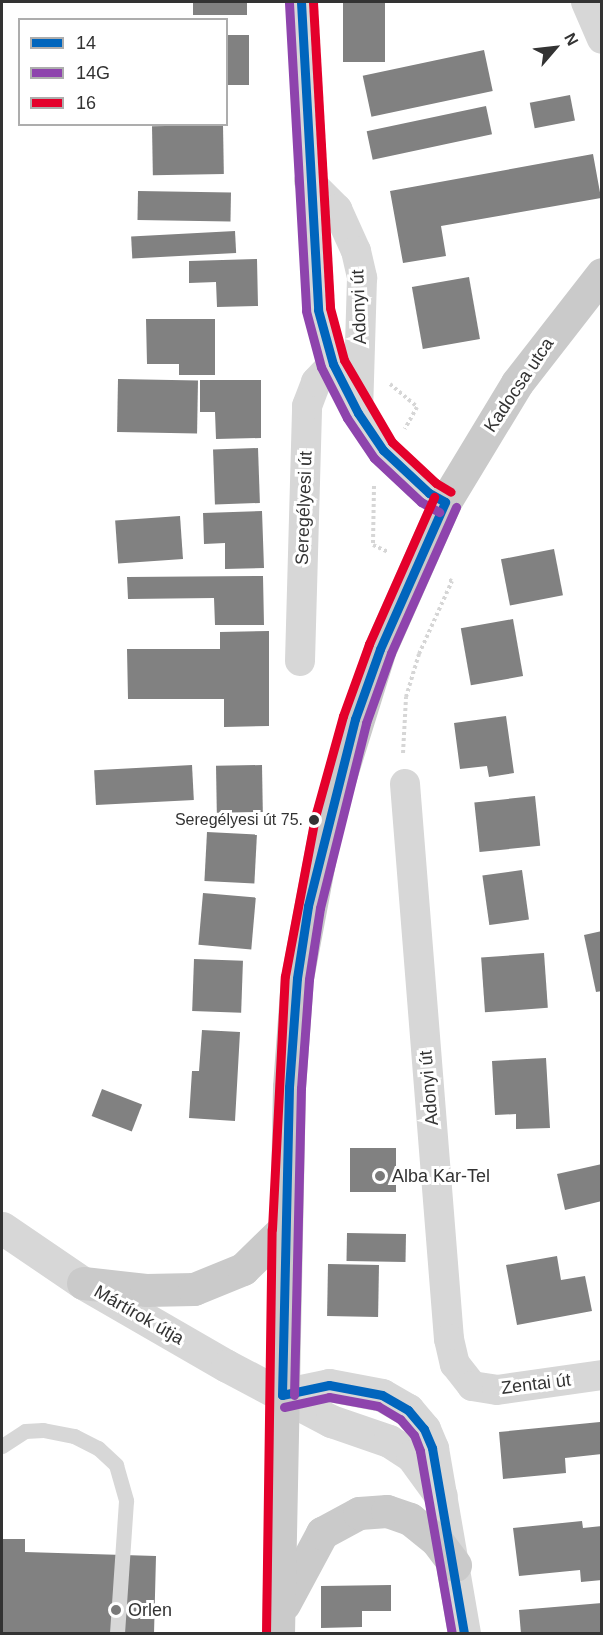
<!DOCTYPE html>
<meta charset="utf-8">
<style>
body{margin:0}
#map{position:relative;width:603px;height:1635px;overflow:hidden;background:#fff;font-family:Arial,sans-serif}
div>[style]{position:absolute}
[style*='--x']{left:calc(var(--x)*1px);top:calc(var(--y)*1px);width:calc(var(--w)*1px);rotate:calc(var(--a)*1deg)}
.building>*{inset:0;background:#818181;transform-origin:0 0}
.path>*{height:4px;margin-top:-2px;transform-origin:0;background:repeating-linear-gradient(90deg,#d6d6d6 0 3px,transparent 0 6px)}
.service>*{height:15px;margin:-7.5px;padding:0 7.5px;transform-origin:7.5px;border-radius:7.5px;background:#d7d7d7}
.minor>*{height:30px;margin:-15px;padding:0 15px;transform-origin:15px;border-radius:15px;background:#d7d7d7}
.tertiary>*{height:33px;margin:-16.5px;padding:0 16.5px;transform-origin:16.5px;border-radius:16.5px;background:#d7d7d7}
.primary>*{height:33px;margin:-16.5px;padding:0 16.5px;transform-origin:16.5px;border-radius:16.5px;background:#cacaca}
.bus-1>*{height:9px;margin:-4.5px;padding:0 4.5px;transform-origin:4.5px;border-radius:4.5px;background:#0065bd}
.bus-2>*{height:9px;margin:-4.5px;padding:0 4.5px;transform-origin:4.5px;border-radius:4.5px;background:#8e44ad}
.bus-3>*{height:9px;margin:-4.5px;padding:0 4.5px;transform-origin:4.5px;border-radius:4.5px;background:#e4002b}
.dots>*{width:16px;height:16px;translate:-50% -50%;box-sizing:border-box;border:3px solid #fff;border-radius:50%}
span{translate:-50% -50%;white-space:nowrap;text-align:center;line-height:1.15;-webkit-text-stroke:6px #fff;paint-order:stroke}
.bus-label{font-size:16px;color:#333}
.right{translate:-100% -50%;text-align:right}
.street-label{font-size:18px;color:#333}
.poi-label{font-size:18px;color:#333}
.left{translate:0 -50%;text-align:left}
.frame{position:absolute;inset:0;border:3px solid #333;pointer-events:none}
.legend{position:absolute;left:18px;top:18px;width:210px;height:108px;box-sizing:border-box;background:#fff;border:2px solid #adadad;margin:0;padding:8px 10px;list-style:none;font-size:18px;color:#333}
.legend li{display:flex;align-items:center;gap:12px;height:30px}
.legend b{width:30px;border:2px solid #adadad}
.north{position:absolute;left:525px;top:18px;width:60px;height:60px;-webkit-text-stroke:4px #fff;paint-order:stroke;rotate:62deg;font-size:16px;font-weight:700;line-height:24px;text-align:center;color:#333}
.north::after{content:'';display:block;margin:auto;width:21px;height:27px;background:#333;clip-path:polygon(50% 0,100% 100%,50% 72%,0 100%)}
</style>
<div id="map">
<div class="building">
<i style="left:193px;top:2px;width:54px;height:13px"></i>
<i style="left:343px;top:2px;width:42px;height:60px"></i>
<i style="left:226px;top:35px;width:23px;height:50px"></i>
<i style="left:484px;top:50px;width:42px;height:124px;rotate:78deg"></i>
<i style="left:570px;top:95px;width:26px;height:41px;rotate:79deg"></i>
<i style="left:486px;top:106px;width:29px;height:122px;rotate:78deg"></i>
<i style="left:223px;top:125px;width:49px;height:71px;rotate:89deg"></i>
<i style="clip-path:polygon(593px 154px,601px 198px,441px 226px,446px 256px,403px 263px,390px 191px)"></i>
<i style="left:138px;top:191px;width:93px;height:29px;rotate:1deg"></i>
<i style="left:235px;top:231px;width:22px;height:104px;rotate:87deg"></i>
<i style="clip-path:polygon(257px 259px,258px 306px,217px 307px,216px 282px,189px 283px,189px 261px)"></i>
<i style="left:469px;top:277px;width:63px;height:58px;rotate:80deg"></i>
<i style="clip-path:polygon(146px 319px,215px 319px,215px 375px,179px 375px,179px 364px,147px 364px)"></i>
<i style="left:118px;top:379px;width:80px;height:53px;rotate:1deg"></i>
<i style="clip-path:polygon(200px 380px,261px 380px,261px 438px,216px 439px,215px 412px,200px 412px)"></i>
<i style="left:258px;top:448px;width:55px;height:45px;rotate:88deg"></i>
<i style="clip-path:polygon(262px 511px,264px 568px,225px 569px,225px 543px,204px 544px,203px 513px)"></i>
<i style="left:180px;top:516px;width:43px;height:65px;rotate:86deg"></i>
<i style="left:554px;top:549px;width:47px;height:54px;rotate:79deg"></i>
<i style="clip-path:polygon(263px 576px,264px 625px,215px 625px,214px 598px,128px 599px,127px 577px)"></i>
<i style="left:513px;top:619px;width:58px;height:53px;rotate:80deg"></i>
<i style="clip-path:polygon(269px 631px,269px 726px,224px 727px,224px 699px,128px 699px,127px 649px,220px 649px,220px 632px)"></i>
<i style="clip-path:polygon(506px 716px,514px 773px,489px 777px,487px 766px,460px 769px,454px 723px)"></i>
<i style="left:192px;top:765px;width:35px;height:98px;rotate:87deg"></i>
<i style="left:262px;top:765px;width:47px;height:46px;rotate:89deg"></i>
<i style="left:535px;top:796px;width:50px;height:61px;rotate:84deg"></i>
<i style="left:207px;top:832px;width:50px;height:49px;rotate:3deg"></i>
<i style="left:522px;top:870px;width:50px;height:40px;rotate:82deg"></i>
<i style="left:203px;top:893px;width:53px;height:52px;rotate:5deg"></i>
<i style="clip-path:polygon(602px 931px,602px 991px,596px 992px,584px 935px)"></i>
<i style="left:544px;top:953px;width:55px;height:63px;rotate:86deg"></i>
<i style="left:194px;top:959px;width:49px;height:52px;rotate:2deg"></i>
<i style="clip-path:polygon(202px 1030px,240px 1032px,235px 1121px,189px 1118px,192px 1071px,199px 1071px)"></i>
<i style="clip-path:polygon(546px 1058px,550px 1128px,516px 1129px,516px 1114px,495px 1115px,492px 1061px)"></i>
<i style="left:102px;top:1089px;width:43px;height:29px;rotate:21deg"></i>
<i style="left:350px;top:1148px;width:46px;height:44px"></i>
<i style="clip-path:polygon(602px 1164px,602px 1201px,565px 1210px,557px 1174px)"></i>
<i style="left:347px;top:1233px;width:59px;height:28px;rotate:1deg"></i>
<i style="clip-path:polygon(557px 1256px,561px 1280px,585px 1276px,592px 1311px,517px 1325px,506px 1265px)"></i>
<i style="left:328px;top:1264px;width:51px;height:52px;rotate:1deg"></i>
<i style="clip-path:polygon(600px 1422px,602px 1454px,565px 1458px,566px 1473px,503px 1479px,499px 1432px)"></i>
<i style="clip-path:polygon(582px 1521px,583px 1528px,602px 1526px,602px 1580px,581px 1582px,580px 1570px,519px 1576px,513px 1528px)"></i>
<i style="clip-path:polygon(2px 1539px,25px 1539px,25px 1552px,156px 1556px,154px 1634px,2px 1632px)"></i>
<i style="clip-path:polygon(391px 1585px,391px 1611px,362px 1611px,362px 1627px,321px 1628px,321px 1586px)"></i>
<i style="clip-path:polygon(602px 1603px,602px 1634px,521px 1634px,519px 1610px)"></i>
</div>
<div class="path">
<i style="--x:390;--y:384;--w:35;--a:40"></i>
<i style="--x:417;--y:407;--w:25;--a:119"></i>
<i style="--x:374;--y:486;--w:59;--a:91"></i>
<i style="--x:373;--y:545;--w:17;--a:25"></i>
<i style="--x:403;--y:753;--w:56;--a:-86.9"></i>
<i style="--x:406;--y:697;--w:45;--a:-73.2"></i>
<i style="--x:419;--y:654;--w:80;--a:-65.7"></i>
<i style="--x:452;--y:581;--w:5;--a:-158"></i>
</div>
<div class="service">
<i style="--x:2;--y:1446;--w:27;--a:-33"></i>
<i style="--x:25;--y:1431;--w:18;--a:-3"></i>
<i style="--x:43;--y:1430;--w:32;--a:11"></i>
<i style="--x:74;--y:1436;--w:27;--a:27"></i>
<i style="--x:98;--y:1448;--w:25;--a:43"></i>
<i style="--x:116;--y:1465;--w:37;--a:74"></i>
<i style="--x:126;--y:1501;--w:133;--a:93.9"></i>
</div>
<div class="minor">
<i style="--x:301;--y:2;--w:308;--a:86.8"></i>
<i style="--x:318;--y:310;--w:56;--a:74.5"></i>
<i style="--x:333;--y:364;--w:55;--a:63"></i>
<i style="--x:358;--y:413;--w:45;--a:56"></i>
<i style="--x:383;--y:450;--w:63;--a:43.1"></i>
<i style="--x:429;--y:493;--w:18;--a:29"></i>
<i style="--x:586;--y:2;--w:40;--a:66.6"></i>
<i style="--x:309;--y:181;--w:40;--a:45"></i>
<i style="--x:337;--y:209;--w:46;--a:65.7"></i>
<i style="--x:356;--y:251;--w:28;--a:77"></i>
<i style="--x:362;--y:278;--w:132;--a:91.7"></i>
<i style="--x:300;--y:661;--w:255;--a:-88.4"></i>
<i style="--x:307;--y:406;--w:26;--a:-69"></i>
<i style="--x:316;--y:382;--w:25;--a:-47"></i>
<i style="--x:405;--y:784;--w:557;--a:85.47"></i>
<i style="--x:449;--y:1339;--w:26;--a:77"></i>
<i style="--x:455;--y:1364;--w:28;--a:52"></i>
<i style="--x:472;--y:1386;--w:25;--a:9"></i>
<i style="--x:497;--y:1390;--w:106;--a:-8.1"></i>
</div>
<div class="tertiary">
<i style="--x:2;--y:1228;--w:98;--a:34.2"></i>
<i style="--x:83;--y:1283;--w:166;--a:30"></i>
<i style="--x:227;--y:1366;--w:118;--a:27.9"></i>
<i style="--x:331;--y:1421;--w:61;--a:19"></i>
<i style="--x:389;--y:1441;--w:27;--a:33"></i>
<i style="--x:412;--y:1456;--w:49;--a:54.1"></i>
<i style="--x:282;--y:1395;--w:48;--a:-12"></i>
<i style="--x:329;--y:1385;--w:54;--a:10.7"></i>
<i style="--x:382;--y:1395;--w:30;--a:30"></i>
<i style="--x:408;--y:1410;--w:25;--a:50"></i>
<i style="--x:424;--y:1429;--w:21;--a:67"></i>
<i style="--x:432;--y:1448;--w:189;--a:80.2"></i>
</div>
<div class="primary">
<i style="--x:83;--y:1283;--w:63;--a:6.3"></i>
<i style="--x:146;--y:1290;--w:48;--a:-1.2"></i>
<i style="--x:194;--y:1289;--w:53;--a:-22.2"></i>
<i style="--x:243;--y:1269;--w:57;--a:-44.3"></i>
<i style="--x:284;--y:1604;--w:81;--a:-61.8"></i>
<i style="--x:322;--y:1533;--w:42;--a:-28.4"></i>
<i style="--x:359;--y:1513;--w:28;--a:-4"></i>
<i style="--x:387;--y:1511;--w:24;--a:19"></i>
<i style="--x:410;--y:1519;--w:35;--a:39"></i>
<i style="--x:437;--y:1541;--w:30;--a:53"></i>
<i style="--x:278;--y:1634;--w:547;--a:-88.85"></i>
<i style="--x:289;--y:1087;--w:109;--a:-85.8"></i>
<i style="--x:297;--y:978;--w:162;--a:-79.3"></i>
<i style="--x:327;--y:819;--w:178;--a:-72.7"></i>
<i style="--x:380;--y:649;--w:161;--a:-66.1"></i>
<i style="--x:445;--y:502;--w:139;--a:-58.8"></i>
<i style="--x:517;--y:383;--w:138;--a:-52.1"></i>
</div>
<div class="bus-1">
<i style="--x:301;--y:2;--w:308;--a:86.8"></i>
<i style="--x:318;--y:310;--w:56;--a:74.5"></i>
<i style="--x:333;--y:364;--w:55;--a:63"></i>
<i style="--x:358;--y:413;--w:45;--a:56"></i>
<i style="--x:383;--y:450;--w:63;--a:43.1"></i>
<i style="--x:429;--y:493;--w:18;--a:29"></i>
<i style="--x:282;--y:1395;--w:308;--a:-88.7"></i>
<i style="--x:289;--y:1087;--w:109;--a:-85.8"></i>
<i style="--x:297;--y:978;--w:73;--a:-81.3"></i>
<i style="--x:308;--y:906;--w:193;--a:-75.9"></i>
<i style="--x:355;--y:719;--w:74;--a:-70.3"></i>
<i style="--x:380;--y:649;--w:161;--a:-66.1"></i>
<i style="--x:282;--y:1395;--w:48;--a:-12"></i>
<i style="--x:329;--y:1385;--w:54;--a:10.7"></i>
<i style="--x:382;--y:1395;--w:30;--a:30"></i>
<i style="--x:408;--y:1410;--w:25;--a:50"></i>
<i style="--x:424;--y:1429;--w:21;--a:67"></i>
<i style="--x:432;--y:1448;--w:189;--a:80.2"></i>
</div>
<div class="bus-2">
<i style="--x:289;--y:3;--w:308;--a:86.8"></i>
<i style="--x:306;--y:311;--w:58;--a:75"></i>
<i style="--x:321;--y:367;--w:57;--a:63"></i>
<i style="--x:347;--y:418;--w:48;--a:56"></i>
<i style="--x:374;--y:458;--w:64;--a:43.1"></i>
<i style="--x:421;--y:502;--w:21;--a:29"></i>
<i style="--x:294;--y:1395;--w:307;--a:-88.7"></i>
<i style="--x:301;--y:1088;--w:109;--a:-85.8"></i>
<i style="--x:309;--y:979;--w:72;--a:-81.2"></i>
<i style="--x:320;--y:908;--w:191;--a:-76"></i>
<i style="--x:366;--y:723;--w:74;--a:-70.3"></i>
<i style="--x:391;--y:653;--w:160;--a:-66"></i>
<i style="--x:284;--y:1407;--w:46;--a:-12.5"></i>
<i style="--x:329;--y:1397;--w:50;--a:10.4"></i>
<i style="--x:378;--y:1406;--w:26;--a:31"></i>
<i style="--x:400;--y:1419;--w:21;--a:49"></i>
<i style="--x:414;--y:1435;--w:17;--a:69"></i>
<i style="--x:420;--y:1451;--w:186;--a:80.1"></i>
</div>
<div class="bus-3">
<i style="--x:313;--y:2;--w:306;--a:86.8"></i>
<i style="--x:330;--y:308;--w:54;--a:74.9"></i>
<i style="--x:344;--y:360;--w:95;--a:59.7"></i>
<i style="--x:392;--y:442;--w:60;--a:43"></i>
<i style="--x:436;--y:483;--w:17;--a:31"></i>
<i style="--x:266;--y:1634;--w:405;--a:-89.2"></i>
<i style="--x:272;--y:1229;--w:253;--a:-87.1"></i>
<i style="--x:285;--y:976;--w:162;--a:-79.3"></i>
<i style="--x:315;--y:817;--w:105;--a:-74.5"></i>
<i style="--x:343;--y:716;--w:77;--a:-70.1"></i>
<i style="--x:369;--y:644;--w:161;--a:-66.1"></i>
</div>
<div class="dots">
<i style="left:314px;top:820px;background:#333"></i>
<i style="left:380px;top:1176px;background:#7a7a7a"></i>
<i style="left:116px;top:1610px;background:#7a7a7a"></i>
</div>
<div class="bus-label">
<span class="right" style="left:303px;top:820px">Seregélyesi út 75.</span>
</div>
<div class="street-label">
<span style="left:359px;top:307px;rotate:-92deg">Adonyi út</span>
<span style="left:519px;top:385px;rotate:-56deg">Kadocsa utca</span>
<span style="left:304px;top:508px;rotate:-88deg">Seregélyesi út</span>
<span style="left:429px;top:1088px;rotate:-95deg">Adonyi út</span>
<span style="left:139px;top:1315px;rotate:30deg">Mártírok útja</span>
<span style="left:536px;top:1384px;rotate:-7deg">Zentai út</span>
</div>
<div class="poi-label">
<span class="left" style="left:392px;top:1176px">Alba Kar-Tel</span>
<span class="left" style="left:128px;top:1610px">Orlen</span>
</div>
<div class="frame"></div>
<ul class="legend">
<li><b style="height:8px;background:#0065bd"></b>14</li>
<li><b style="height:8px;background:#8e44ad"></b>14G</li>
<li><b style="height:8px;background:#e4002b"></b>16</li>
</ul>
<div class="north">N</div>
</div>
